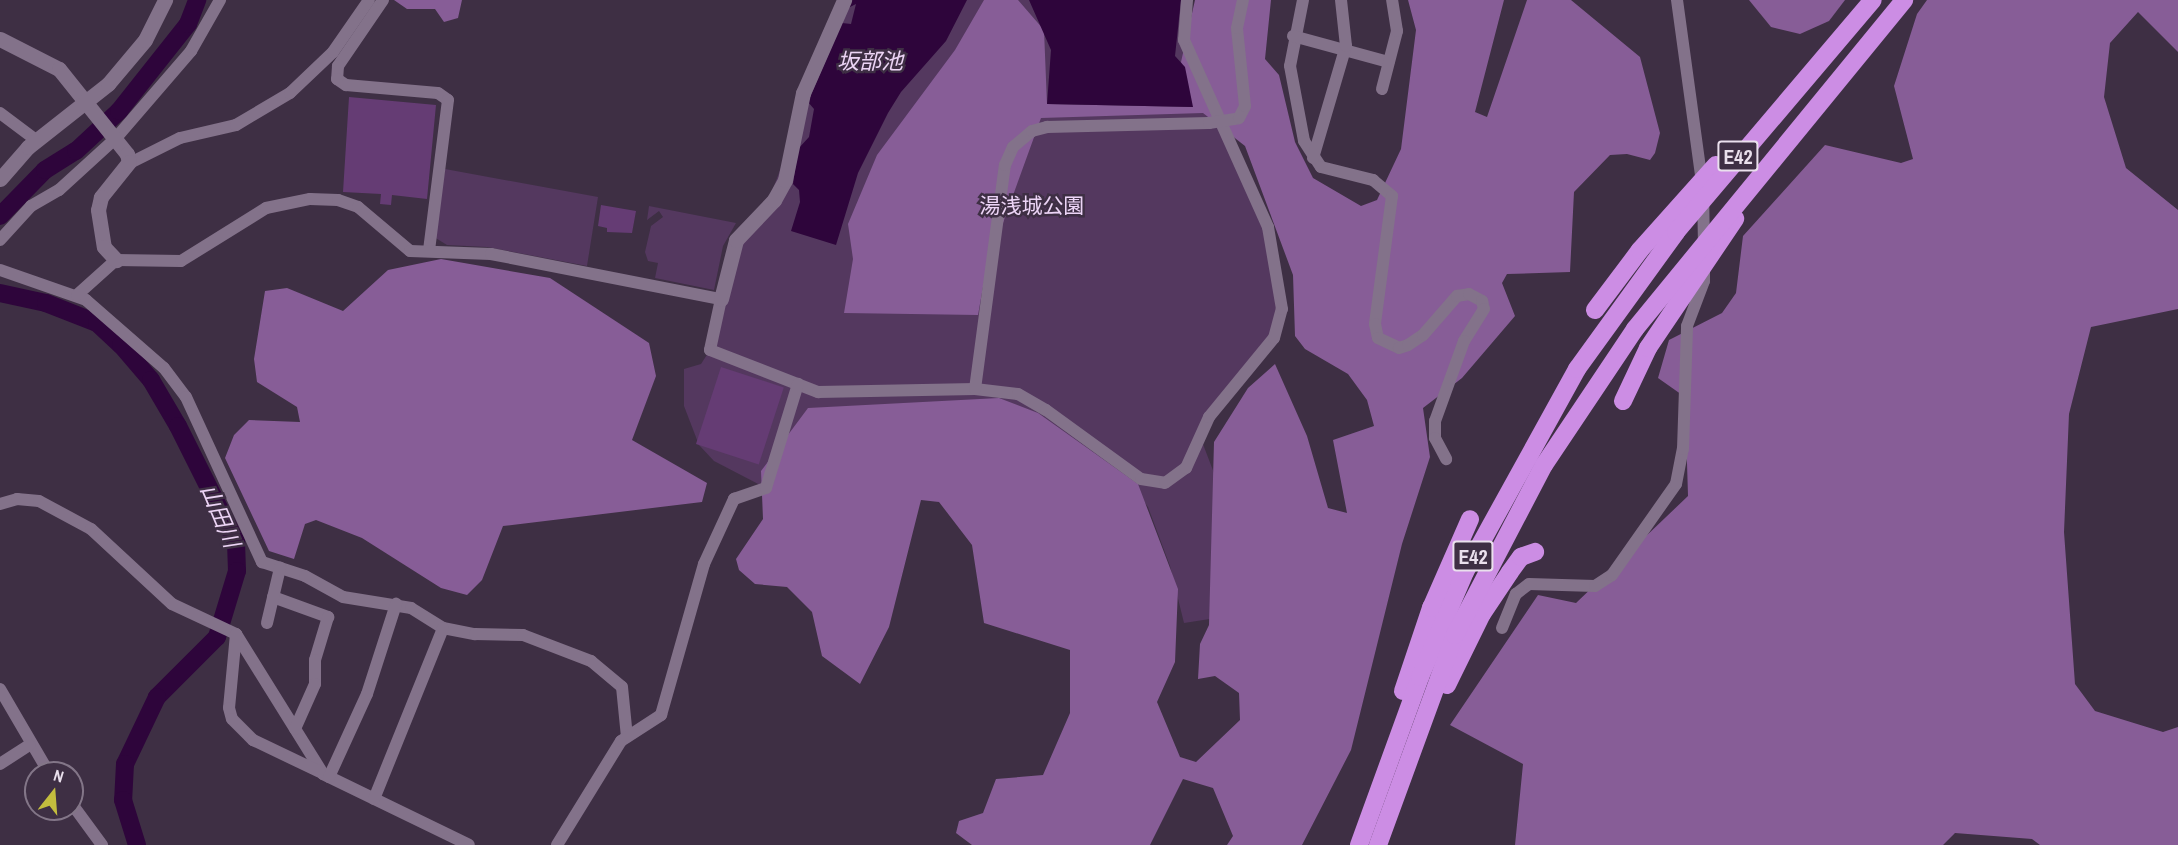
<!DOCTYPE html>
<meta charset="utf-8">
<style>
body{margin:0}
#map{position:relative;width:2178px;height:845px;overflow:hidden;background:#3e2f44;font-family:"Archivo Narrow","Noto Sans JP",sans-serif}
div>[style]{position:absolute}
[style*='--x']{left:calc(var(--x)*1px);top:calc(var(--y)*1px);width:calc(var(--w)*1px);rotate:calc(var(--a)*1deg)}
.green>*{inset:0;background:#54385f}
.forest>*{inset:0;background:#875d97}
.water>*{inset:0;background:#2e053b}
.river>*{height:18px;margin:-9px;padding:0 9px;transform-origin:9px;border-radius:9px;background:#2e053b}
.building>*{inset:0;background:#653c74;transform-origin:0 0}
.street>*{height:12px;margin:-6px;padding:0 6px;transform-origin:6px;border-radius:6px;background:#83728a}
.secondary>*{height:15px;margin:-7.5px;padding:0 7.5px;transform-origin:7.5px;border-radius:7.5px;background:#83728a}
.highway>*{height:18px;margin:-9px;padding:0 9px;transform-origin:9px;border-radius:9px;background:#cc8de4}
span{translate:-50% -50%;white-space:nowrap;text-align:center;line-height:1.15;-webkit-text-stroke:5px #3e2f44;paint-order:stroke}
.shield-label span{padding:2px 4px;background:#3e2f44;border:2px solid;border-radius:4px;-webkit-text-stroke-width:0}
.shield-label{font-size:20px;color:#eae0ed;font-weight:700}
.park-label{font-size:21px;color:#ecd4f6}
.water-label{font-size:22px;color:#ecd4f5;font-style:italic}
.north{position:absolute;left:24px;top:761px;width:60px;height:60px;box-sizing:border-box;background:#3e2f44;border:2px solid #837688;border-radius:50%;rotate:17deg;font-size:16px;font-weight:700;line-height:24px;text-align:center;color:#eae0ed}
.north::after{content:'';display:block;margin:auto;width:21px;height:27px;background:#c3bd3e;clip-path:polygon(50% 0,100% 100%,50% 72%,0 100%)}
</style>
<div id="map">
<div class="green">
<i style="clip-path:polygon(844px 0,1187px 0,1183px 33px,1268px 227px,1280px 325px,1209px 417px,1201px 439px,1214px 473px,1229px 616px,1184px 623px,1170px 566px,1148px 507px,1139px 495px,766px 488px,714px 461px,699px 445px,684px 406px,684px 369px,701px 364px,710px 350px,732px 248px,765px 210px)"></i>
<i style="clip-path:polygon(445px 169px,598px 197px,587px 266px,487px 247px,447px 245px,434px 237px)"></i>
<i style="clip-path:polygon(649px 206px,736px 223px,723px 246px,714px 290px,655px 278px,658px 263px,648px 261px,645px 252px,651px 226px,663px 217px,659px 211px,647px 220px)"></i>
</div>
<div class="forest">
<i style="clip-path:polygon(394px 0,462px 0,458px 18px,444px 22px,435px 9px,407px 9px)"></i>
<i style="clip-path:polygon(984px 0,1018px 0,1044px 30px,1047px 104px,1192px 107px,1181px 62px,1195px 0,1271px 0,1265px 59px,1279px 75px,1295px 142px,1313px 178px,1361px 206px,1377px 200px,1401px 149px,1416px 30px,1408px 0,1504px 0,1475px 112px,1487px 117px,1527px 0,1571px 0,1640px 57px,1660px 133px,1655px 153px,1650px 160px,1627px 154px,1610px 155px,1574px 192px,1570px 272px,1507px 274px,1502px 283px,1515px 316px,1462px 378px,1423px 408px,1430px 457px,1402px 544px,1351px 750px,1302px 845px,1227px 845px,1233px 836px,1213px 788px,1183px 779px,1150px 845px,972px 845px,956px 833px,959px 821px,983px 813px,996px 779px,1043px 775px,1070px 713px,1070px 650px,984px 623px,972px 545px,939px 502px,921px 500px,889px 627px,860px 684px,822px 656px,812px 612px,787px 587px,755px 584px,739px 570px,736px 559px,763px 519px,761px 471px,808px 408px,999px 398px,1038px 413px,1138px 484px,1178px 589px,1175px 662px,1157px 702px,1180px 757px,1196px 762px,1240px 720px,1239px 693px,1215px 676px,1198px 679px,1200px 644px,1209px 625px,1214px 442px,1248px 388px,1275px 364px,1307px 436px,1328px 508px,1347px 513px,1333px 440px,1374px 426px,1367px 400px,1348px 374px,1305px 349px,1295px 336px,1293px 275px,1245px 146px,1203px 113px,1041px 118px,986px 270px,978px 315px,844px 313px,853px 259px,848px 224px,877px 155px,955px 50px)"></i>
<i style="clip-path:polygon(1749px 0,1845px 0,1829px 21px,1800px 34px,1771px 27px)"></i>
<i style="clip-path:polygon(1927px 0,2178px 0,2178px 52px,2138px 12px,2110px 43px,2104px 97px,2126px 168px,2178px 210px,2178px 309px,2091px 327px,2069px 414px,2064px 532px,2075px 684px,2095px 711px,2163px 732px,2178px 727px,2178px 845px,2040px 845px,2032px 839px,1955px 833px,1943px 845px,1515px 845px,1523px 764px,1450px 725px,1538px 595px,1576px 603px,1688px 496px,1685px 397px,1658px 378px,1669px 340px,1722px 313px,1736px 293px,1743px 236px,1825px 145px,1901px 163px,1913px 159px,1894px 86px,1917px 14px)"></i>
<i style="clip-path:polygon(441px 259px,550px 278px,649px 343px,656px 376px,632px 440px,707px 483px,702px 502px,503px 526px,482px 580px,467px 595px,441px 588px,362px 538px,316px 520px,305px 524px,294px 559px,269px 551px,225px 458px,234px 435px,249px 420px,300px 422px,297px 407px,257px 382px,254px 359px,265px 291px,287px 288px,343px 311px,388px 270px)"></i>
</div>
<div class="water">
<i style="clip-path:polygon(852px 0,967px 0,946px 41px,901px 92px,888px 113px,858px 173px,836px 245px,791px 231px,800px 202px,799px 190px,793px 184px,798px 149px,809px 137px,814px 109px,808px 102px,842px 23px,851px 24px,856px 4px,848px 8px)"></i>
<i style="clip-path:polygon(1029px 0,1181px 0,1175px 56px,1185px 67px,1193px 107px,1047px 104px,1051px 50px)"></i>
</div>
<div class="river">
<i style="--x:0;--y:216;--w:64;--a:-45.6"></i>
<i style="--x:45;--y:170;--w:36;--a:-32"></i>
<i style="--x:76;--y:151;--w:59;--a:-42.9"></i>
<i style="--x:119;--y:111;--w:111;--a:-51.6"></i>
<i style="--x:188;--y:24;--w:26;--a:-69"></i>
<i style="--x:0;--y:293;--w:47;--a:12.3"></i>
<i style="--x:46;--y:303;--w:55;--a:21.4"></i>
<i style="--x:97;--y:323;--w:33;--a:43"></i>
<i style="--x:121;--y:345;--w:46;--a:49.4"></i>
<i style="--x:151;--y:380;--w:53;--a:59.6"></i>
<i style="--x:178;--y:426;--w:130;--a:63.4"></i>
<i style="--x:236;--y:542;--w:29;--a:88"></i>
<i style="--x:237;--y:571;--w:69;--a:106.9"></i>
<i style="--x:217;--y:637;--w:85;--a:135"></i>
<i style="--x:157;--y:697;--w:74;--a:115.5"></i>
<i style="--x:125;--y:764;--w:36;--a:93"></i>
<i style="--x:123;--y:800;--w:47;--a:72.7"></i>
</div>
<div class="building">
<i style="clip-path:polygon(349px 97px,436px 105px,427px 199px,392px 195px,391px 205px,380px 204px,381px 194px,343px 192px)"></i>
<i style="clip-path:polygon(601px 205px,636px 211px,632px 233px,607px 232px,607px 228px,598px 226px)"></i>
<i style="left:721px;top:367px;width:66px;height:81px;rotate:18deg"></i>
</div>
<div class="street">
<i style="--x:383;--y:0;--w:80;--a:124.3"></i>
<i style="--x:338;--y:66;--w:13;--a:94"></i>
<i style="--x:337;--y:79;--w:11;--a:34"></i>
<i style="--x:346;--y:85;--w:92;--a:5"></i>
<i style="--x:438;--y:93;--w:12;--a:35"></i>
<i style="--x:448;--y:100;--w:151;--a:97.2"></i>
<i style="--x:1303;--y:0;--w:67;--a:101.1"></i>
<i style="--x:1290;--y:66;--w:76;--a:79.4"></i>
<i style="--x:1304;--y:141;--w:31;--a:57"></i>
<i style="--x:1321;--y:167;--w:54;--a:14"></i>
<i style="--x:1373;--y:180;--w:25;--a:40"></i>
<i style="--x:1392;--y:196;--w:129;--a:97.6"></i>
<i style="--x:1375;--y:324;--w:14;--a:78"></i>
<i style="--x:1378;--y:338;--w:23;--a:25"></i>
<i style="--x:1399;--y:348;--w:9;--a:-18"></i>
<i style="--x:1408;--y:345;--w:18;--a:-34"></i>
<i style="--x:1423;--y:335;--w:52;--a:-48.9"></i>
<i style="--x:1457;--y:296;--w:12;--a:-9"></i>
<i style="--x:1469;--y:294;--w:15;--a:28"></i>
<i style="--x:1482;--y:301;--w:8;--a:76"></i>
<i style="--x:1484;--y:309;--w:38;--a:122"></i>
<i style="--x:1464;--y:341;--w:85;--a:109.9"></i>
<i style="--x:1435;--y:421;--w:17;--a:90"></i>
<i style="--x:1435;--y:438;--w:24;--a:62"></i>
<i style="--x:1677;--y:0;--w:191;--a:82.2"></i>
<i style="--x:1703;--y:189;--w:57;--a:89"></i>
<i style="--x:1293;--y:36;--w:99;--a:15.2"></i>
<i style="--x:1382;--y:89;--w:60;--a:-75.5"></i>
<i style="--x:1397;--y:31;--w:31;--a:-99"></i>
<i style="--x:0;--y:113;--w:45;--a:36.9"></i>
<i style="--x:1313;--y:158;--w:117;--a:-73.6"></i>
<i style="--x:1346;--y:46;--w:46;--a:-96.2"></i>
<i style="--x:126;--y:165;--w:60;--a:-26.6"></i>
<i style="--x:180;--y:138;--w:57;--a:-13.1"></i>
<i style="--x:236;--y:125;--w:63;--a:-30.7"></i>
<i style="--x:290;--y:93;--w:59;--a:-43.6"></i>
<i style="--x:333;--y:52;--w:63;--a:-55.3"></i>
<i style="--x:0;--y:240;--w:46;--a:-47.6"></i>
<i style="--x:31;--y:206;--w:32;--a:-30"></i>
<i style="--x:59;--y:190;--w:77;--a:-42.4"></i>
<i style="--x:116;--y:138;--w:115;--a:-49.2"></i>
<i style="--x:191;--y:51;--w:59;--a:-60.4"></i>
<i style="--x:0;--y:270;--w:91;--a:19.2"></i>
<i style="--x:86;--y:300;--w:103;--a:41.1"></i>
<i style="--x:164;--y:368;--w:36;--a:53"></i>
<i style="--x:186;--y:397;--w:182;--a:65.3"></i>
<i style="--x:262;--y:562;--w:45;--a:18"></i>
<i style="--x:305;--y:576;--w:43;--a:28.9"></i>
<i style="--x:343;--y:597;--w:69;--a:9.2"></i>
<i style="--x:411;--y:608;--w:38;--a:32"></i>
<i style="--x:443;--y:628;--w:33;--a:11"></i>
<i style="--x:475;--y:634;--w:48;--a:1.2"></i>
<i style="--x:523;--y:635;--w:73;--a:20.9"></i>
<i style="--x:591;--y:661;--w:40;--a:40"></i>
<i style="--x:622;--y:687;--w:50;--a:84.3"></i>
<i style="--x:77;--y:295;--w:52;--a:-41.9"></i>
<i style="--x:116;--y:260;--w:65;--a:0.9"></i>
<i style="--x:181;--y:261;--w:100;--a:-31.9"></i>
<i style="--x:266;--y:208;--w:45;--a:-11.6"></i>
<i style="--x:310;--y:199;--w:28;--a:2"></i>
<i style="--x:338;--y:200;--w:21;--a:19"></i>
<i style="--x:358;--y:207;--w:68;--a:40.2"></i>
<i style="--x:410;--y:251;--w:81;--a:2.1"></i>
<i style="--x:491;--y:254;--w:234;--a:11.1"></i>
<i style="--x:721;--y:299;--w:52;--a:102.2"></i>
<i style="--x:710;--y:350;--w:116;--a:21.3"></i>
<i style="--x:818;--y:392;--w:157;--a:-1.1"></i>
<i style="--x:975;--y:389;--w:43;--a:6.6"></i>
<i style="--x:1018;--y:394;--w:32;--a:30"></i>
<i style="--x:1046;--y:410;--w:117;--a:36"></i>
<i style="--x:1141;--y:479;--w:24;--a:9"></i>
<i style="--x:1165;--y:483;--w:26;--a:-36"></i>
<i style="--x:1186;--y:468;--w:56;--a:-65.7"></i>
<i style="--x:1209;--y:417;--w:102;--a:-50.6"></i>
<i style="--x:1274;--y:338;--w:30;--a:-75"></i>
<i style="--x:1282;--y:309;--w:83;--a:-99.7"></i>
<i style="--x:1268;--y:227;--w:205;--a:-114.2"></i>
<i style="--x:1184;--y:40;--w:40;--a:-85.7"></i>
<i style="--x:975;--y:389;--w:226;--a:-82.4"></i>
<i style="--x:1005;--y:165;--w:20;--a:-66"></i>
<i style="--x:1013;--y:147;--w:25;--a:-40"></i>
<i style="--x:1032;--y:131;--w:16;--a:-15"></i>
<i style="--x:1047;--y:127;--w:162;--a:-1.4"></i>
<i style="--x:1209;--y:123;--w:30;--a:-9"></i>
<i style="--x:1239;--y:118;--w:13;--a:-63"></i>
<i style="--x:1245;--y:106;--w:78;--a:-95.9"></i>
<i style="--x:1237;--y:28;--w:29;--a:-78"></i>
<i style="--x:0;--y:504;--w:18;--a:-16"></i>
<i style="--x:17;--y:499;--w:22;--a:5"></i>
<i style="--x:39;--y:501;--w:59;--a:28.3"></i>
<i style="--x:91;--y:529;--w:110;--a:42.8"></i>
<i style="--x:172;--y:604;--w:71;--a:25.1"></i>
<i style="--x:236;--y:634;--w:165;--a:58.1"></i>
<i style="--x:323;--y:774;--w:162;--a:25.9"></i>
<i style="--x:273;--y:597;--w:59;--a:20"></i>
<i style="--x:328;--y:617;--w:45;--a:106.8"></i>
<i style="--x:315;--y:660;--w:24;--a:90"></i>
<i style="--x:315;--y:684;--w:49;--a:114"></i>
<i style="--x:267;--y:623;--w:57;--a:-76.7"></i>
<i style="--x:1502;--y:628;--w:37;--a:-68"></i>
<i style="--x:1516;--y:594;--w:16;--a:-38"></i>
<i style="--x:1529;--y:584;--w:66;--a:1.7"></i>
<i style="--x:1595;--y:586;--w:20;--a:-33"></i>
<i style="--x:1612;--y:575;--w:111;--a:-54.9"></i>
<i style="--x:1676;--y:484;--w:36;--a:-79"></i>
<i style="--x:1683;--y:449;--w:123;--a:-88.1"></i>
<i style="--x:1687;--y:326;--w:48;--a:-69.3"></i>
<i style="--x:1704;--y:281;--w:15;--a:-90"></i>
<i style="--x:236;--y:634;--w:74;--a:95.4"></i>
<i style="--x:229;--y:708;--w:11;--a:75"></i>
<i style="--x:232;--y:719;--w:30;--a:45"></i>
<i style="--x:253;--y:740;--w:74;--a:25.5"></i>
<i style="--x:0;--y:689;--w:97;--a:59.7"></i>
<i style="--x:0;--y:764;--w:35;--a:-33"></i>
<i style="--x:329;--y:777;--w:91;--a:-65.4"></i>
<i style="--x:367;--y:694;--w:95;--a:-72.1"></i>
<i style="--x:374;--y:799;--w:184;--a:-68"></i>
<i style="--x:72;--y:804;--w:51;--a:53.8"></i>
<i style="--x:557;--y:845;--w:122;--a:-58.4"></i>
<i style="--x:621;--y:741;--w:48;--a:-33"></i>
<i style="--x:661;--y:715;--w:157;--a:-74.1"></i>
<i style="--x:704;--y:564;--w:72;--a:-65.2"></i>
<i style="--x:734;--y:499;--w:34;--a:-19"></i>
<i style="--x:766;--y:488;--w:109;--a:-72.9"></i>
</div>
<div class="secondary">
<i style="--x:0;--y:39;--w:66;--a:27"></i>
<i style="--x:59;--y:69;--w:109;--a:51.3"></i>
<i style="--x:127;--y:154;--w:8;--a:76"></i>
<i style="--x:129;--y:162;--w:45;--a:128.7"></i>
<i style="--x:101;--y:197;--w:13;--a:103"></i>
<i style="--x:98;--y:210;--w:37;--a:81"></i>
<i style="--x:104;--y:247;--w:18;--a:47"></i>
<i style="--x:0;--y:179;--w:43;--a:-48.8"></i>
<i style="--x:28;--y:147;--w:102;--a:-38.2"></i>
<i style="--x:108;--y:84;--w:57;--a:-49.9"></i>
<i style="--x:145;--y:40;--w:45;--a:-63.4"></i>
<i style="--x:721;--y:299;--w:61;--a:-75.7"></i>
<i style="--x:736;--y:240;--w:55;--a:-46.5"></i>
<i style="--x:774;--y:200;--w:23;--a:-61"></i>
<i style="--x:785;--y:180;--w:89;--a:-78.3"></i>
<i style="--x:803;--y:93;--w:102;--a:-66.2"></i>
</div>
<div class="highway">
<i style="--x:1595;--y:310;--w:75;--a:-53.1"></i>
<i style="--x:1640;--y:250;--w:114;--a:-48.2"></i>
<i style="--x:1623;--y:401;--w:59;--a:-64.7"></i>
<i style="--x:1648;--y:348;--w:156;--a:-56"></i>
<i style="--x:1447;--y:685;--w:79;--a:-63.8"></i>
<i style="--x:1482;--y:614;--w:50;--a:-56.3"></i>
<i style="--x:1510;--y:572;--w:19;--a:-54"></i>
<i style="--x:1521;--y:557;--w:15;--a:-20"></i>
<i style="--x:1403;--y:691;--w:88;--a:-71.4"></i>
<i style="--x:1431;--y:608;--w:97;--a:-66.3"></i>
<i style="--x:1359;--y:845;--w:179;--a:-70"></i>
<i style="--x:1420;--y:677;--w:114;--a:-66.8"></i>
<i style="--x:1465;--y:572;--w:232;--a:-61.1"></i>
<i style="--x:1577;--y:369;--w:169;--a:-54.1"></i>
<i style="--x:1676;--y:232;--w:304;--a:-49.7"></i>
<i style="--x:1378;--y:845;--w:224;--a:-69.9"></i>
<i style="--x:1455;--y:635;--w:192;--a:-62.4"></i>
<i style="--x:1544;--y:465;--w:164;--a:-56.2"></i>
<i style="--x:1635;--y:329;--w:425;--a:-50.7"></i>
</div>
<div class="shield-label">
<span style="left:1738px;top:156px">E42</span>
<span style="left:1473px;top:556px">E42</span>
</div>
<div class="park-label">
<span style="left:1032px;top:206px">湯浅城公園</span>
</div>
<div class="water-label">
<span style="left:870px;top:62px">坂部池</span>
<span style="left:220px;top:516px;rotate:67deg">山田川</span>
</div>
<div class="north">N</div>
</div>
